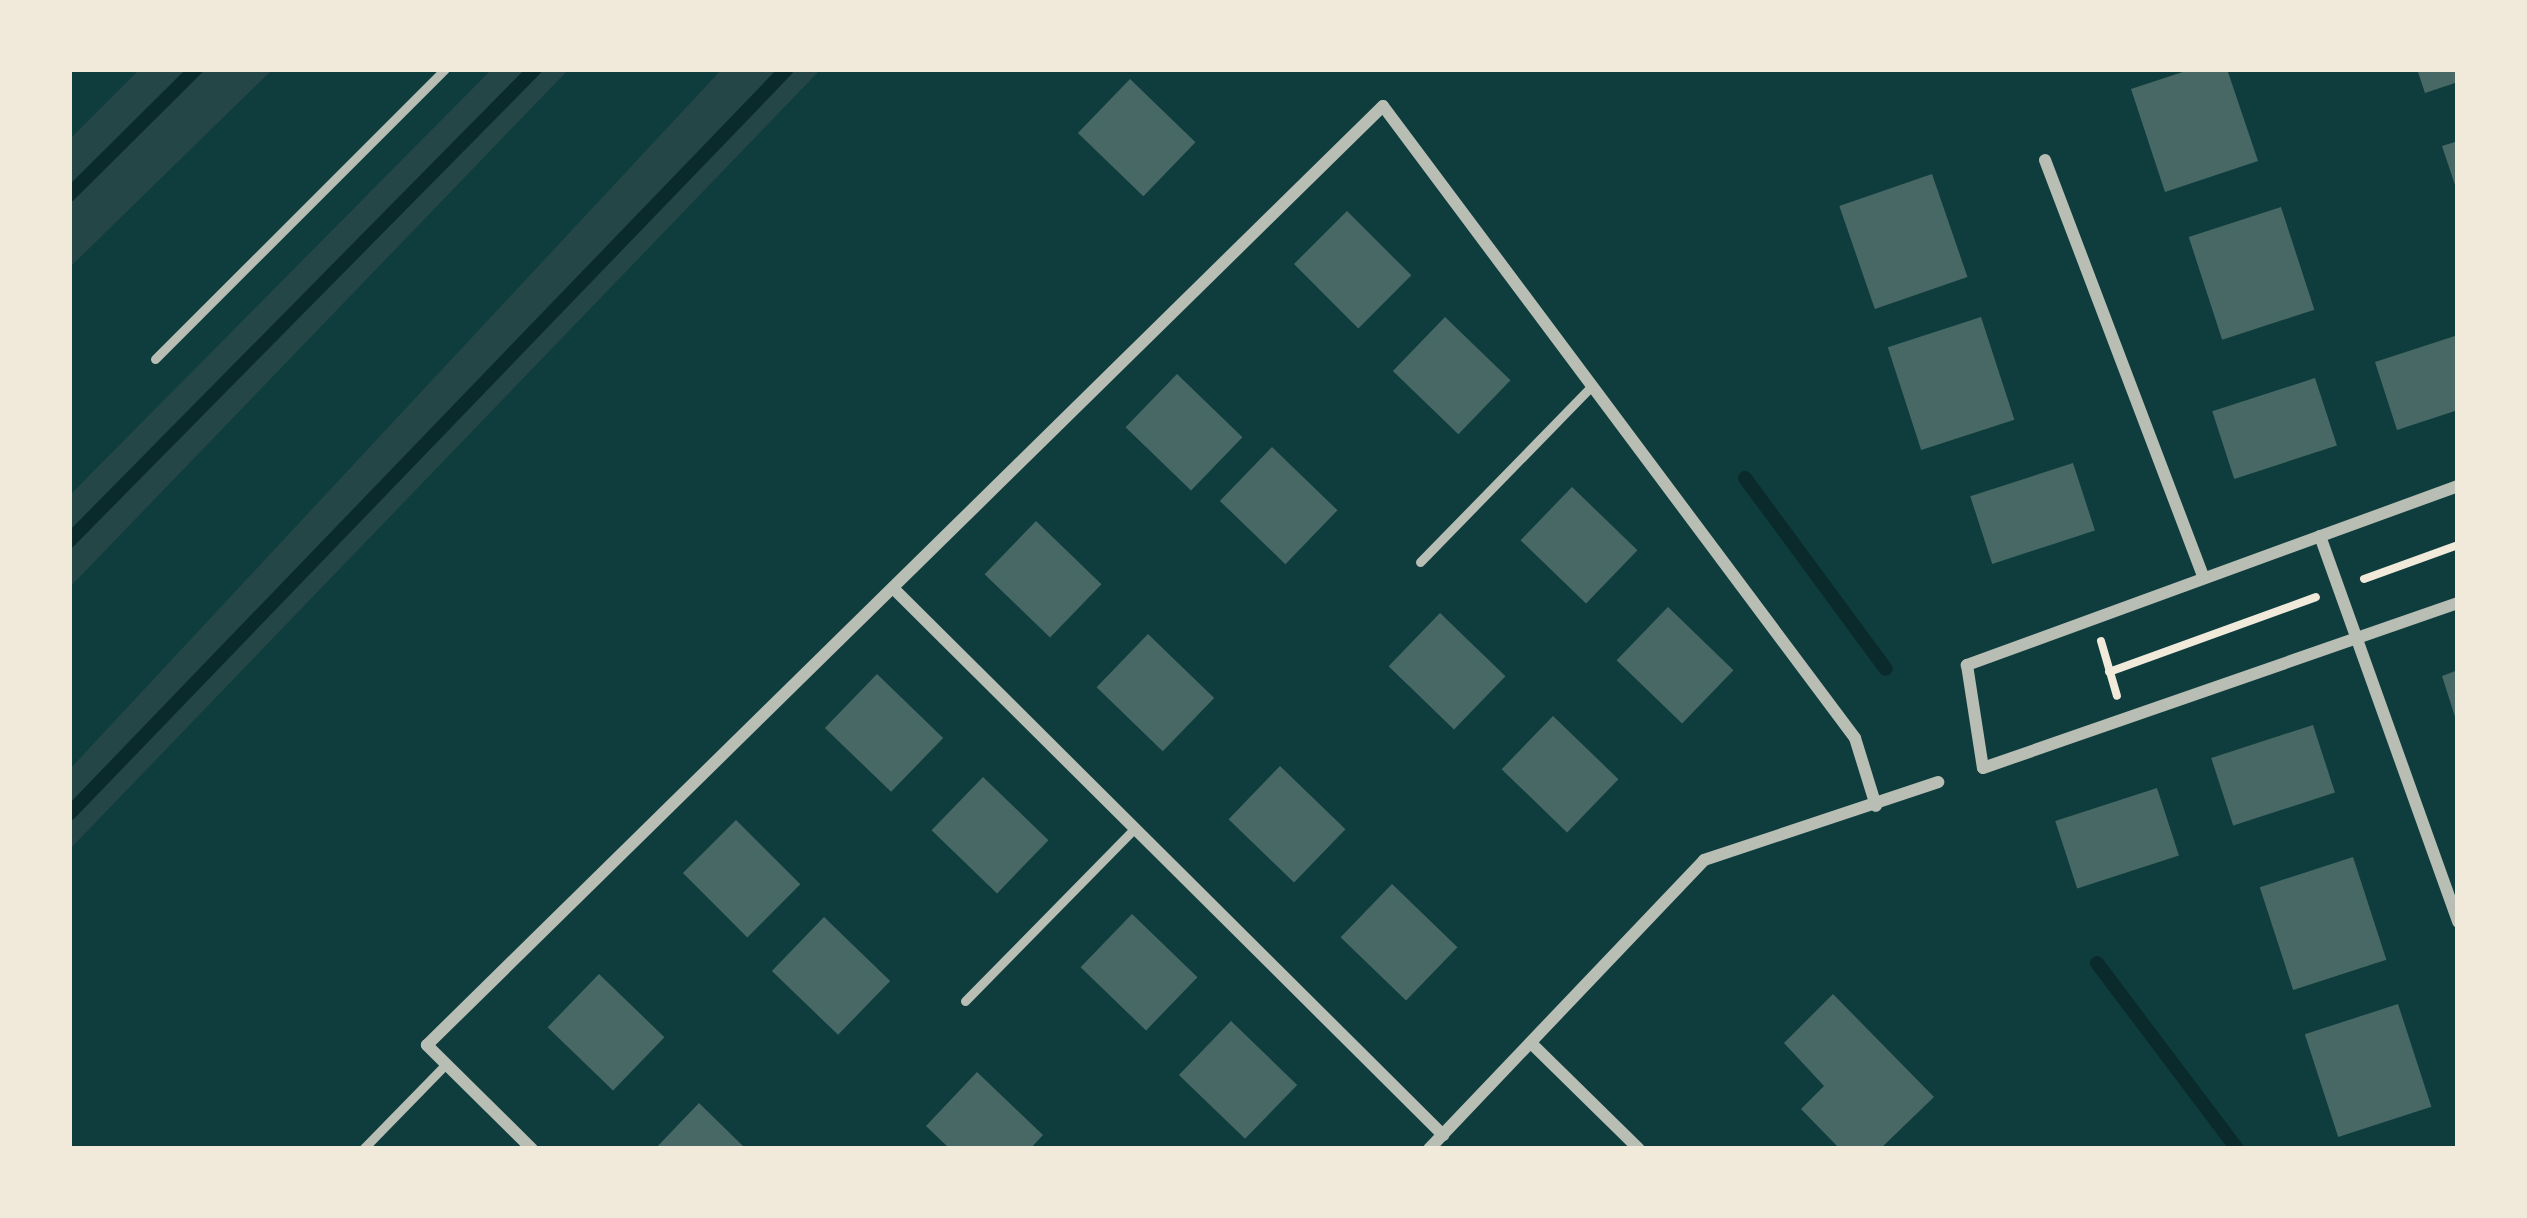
<!DOCTYPE html>
<style>
body{margin:0}
#map{position:relative;width:2527px;height:1218px;overflow:hidden;background:#0f3d3e;font-family:"Noto Sans",sans-serif}
div>[style]{position:absolute}
[style*='--x']{left:calc(var(--x)*1px);top:calc(var(--y)*1px);width:calc(var(--w)*1px);rotate:calc(var(--a)*1deg)}
.green>*{inset:0;background:#244646}
.stream>*{height:14px;margin:-7px;padding:0 7px;transform-origin:7px;border-radius:7px;background:#0a2a2b}
.building>*{inset:0;background:#486865;transform-origin:0 0}
.path>*{height:8px;margin:-4px;padding:0 4px;transform-origin:4px;border-radius:4px;background:#f1e9da}
.service>*{height:9px;margin:-4.5px;padding:0 4.5px;transform-origin:4.5px;border-radius:4.5px;background:#b8beb3}
.minor>*{height:12px;margin:-6px;padding:0 6px;transform-origin:6px;border-radius:6px;background:#b8beb3}
span{translate:-50% -50%;white-space:nowrap;text-align:center;line-height:1.15;-webkit-text-stroke:9px #f1e9da;paint-order:stroke}
.frame{position:absolute;inset:0;border:72px solid #f1e9da;pointer-events:none}
</style>
<div id="map">
<div class="green">
<i style="clip-path:polygon(140px 69px,273px 69px,69px 268px,69px 140px)"></i>
<i style="clip-path:polygon(492px 69px,569px 69px,69px 588px,69px 496px)"></i>
<i style="clip-path:polygon(722px 69px,821px 69px,69px 850px,69px 770px)"></i>
</div>
<div class="stream">
<i style="--x:69;--y:195;--w:179;--a:-44.8"></i>
<i style="--x:1745;--y:478;--w:237;--a:53.6"></i>
<i style="--x:69;--y:541;--w:663;--a:-45.37"></i>
<i style="--x:69;--y:814;--w:1035;--a:-46.06"></i>
<i style="--x:2097;--y:963;--w:233;--a:53"></i>
</div>
<div class="building">
<i style="clip-path:polygon(2192px 69px,2227px 69px,2258px 161px,2165px 192px,2131px 89px)"></i>
<i style="clip-path:polygon(2417px 69px,2458px 69px,2458px 82px,2425px 93px)"></i>
<i style="left:1130px;top:79px;width:91px;height:75px;rotate:44deg"></i>
<i style="clip-path:polygon(2458px 141px,2458px 191px,2457px 191px,2442px 146px)"></i>
<i style="left:1932px;top:174px;width:109px;height:98px;rotate:71deg"></i>
<i style="left:2281px;top:207px;width:108px;height:97px;rotate:72deg"></i>
<i style="left:1347px;top:211px;width:91px;height:75px;rotate:45deg"></i>
<i style="left:1445px;top:317px;width:91px;height:75px;rotate:44deg"></i>
<i style="left:1981px;top:317px;width:108px;height:98px;rotate:72deg"></i>
<i style="clip-path:polygon(2458px 335px,2458px 410px,2397px 430px,2375px 362px)"></i>
<i style="left:1177px;top:374px;width:91px;height:74px;rotate:44deg"></i>
<i style="left:2315px;top:378px;width:71px;height:108px;rotate:72deg"></i>
<i style="left:1272px;top:447px;width:91px;height:75px;rotate:44deg"></i>
<i style="left:2073px;top:463px;width:71px;height:108px;rotate:72deg"></i>
<i style="left:1572px;top:487px;width:91px;height:74px;rotate:44deg"></i>
<i style="left:1036px;top:521px;width:91px;height:74px;rotate:44deg"></i>
<i style="left:1668px;top:607px;width:91px;height:74px;rotate:44deg"></i>
<i style="left:1440px;top:613px;width:91px;height:74px;rotate:44deg"></i>
<i style="left:1148px;top:634px;width:92px;height:74px;rotate:44deg"></i>
<i style="clip-path:polygon(2458px 670px,2458px 722px,2457px 723px,2442px 676px)"></i>
<i style="left:877px;top:674px;width:92px;height:75px;rotate:44deg"></i>
<i style="left:1553px;top:716px;width:91px;height:74px;rotate:44deg"></i>
<i style="left:2313px;top:725px;width:71px;height:107px;rotate:72deg"></i>
<i style="left:1280px;top:766px;width:91px;height:74px;rotate:44deg"></i>
<i style="left:983px;top:777px;width:91px;height:74px;rotate:44deg"></i>
<i style="left:2157px;top:788px;width:71px;height:107px;rotate:72deg"></i>
<i style="left:736px;top:820px;width:91px;height:75px;rotate:45deg"></i>
<i style="left:2353px;top:857px;width:108px;height:98px;rotate:72deg"></i>
<i style="left:1392px;top:884px;width:91px;height:74px;rotate:44deg"></i>
<i style="left:1132px;top:914px;width:91px;height:74px;rotate:44deg"></i>
<i style="left:824px;top:917px;width:92px;height:75px;rotate:44deg"></i>
<i style="left:599px;top:974px;width:91px;height:74px;rotate:44deg"></i>
<i style="clip-path:polygon(1833px 994px,1934px 1097px,1880px 1149px,1840px 1149px,1801px 1109px,1824px 1086px,1784px 1043px)"></i>
<i style="left:2398px;top:1004px;width:108px;height:98px;rotate:72deg"></i>
<i style="left:1231px;top:1021px;width:92px;height:75px;rotate:44deg"></i>
<i style="clip-path:polygon(977px 1072px,1043px 1135px,1030px 1149px,950px 1149px,926px 1126px)"></i>
<i style="clip-path:polygon(699px 1103px,746px 1149px,655px 1149px)"></i>
</div>
<div class="path">
<i style="--x:2364;--y:579;--w:100;--a:-19.9"></i>
<i style="--x:2101;--y:641;--w:57;--a:73.8"></i>
<i style="--x:2109;--y:672;--w:220;--a:-19.9"></i>
</div>
<div class="service">
<i style="--x:155;--y:359;--w:410;--a:-45"></i>
<i style="--x:1420;--y:562;--w:246;--a:-45.7"></i>
<i style="--x:965;--y:1001;--w:243;--a:-45.5"></i>
<i style="--x:363;--y:1149;--w:119;--a:-45.7"></i>
</div>
<div class="minor">
<i style="--x:2045;--y:160;--w:447;--a:69.2"></i>
<i style="--x:2458;--y:486;--w:523;--a:159.97"></i>
<i style="--x:1967;--y:665;--w:104;--a:81.2"></i>
<i style="--x:1983;--y:768;--w:503;--a:-19.16"></i>
<i style="--x:2320;--y:536;--w:410;--a:70.3"></i>
<i style="--x:893;--y:588;--w:776;--a:44.84"></i>
<i style="--x:1531;--y:1043;--w:151;--a:44.5"></i>
<i style="--x:532;--y:1149;--w:148;--a:-135.3"></i>
<i style="--x:427;--y:1045;--w:1340;--a:-44.49"></i>
<i style="--x:1383;--y:106;--w:789;--a:53.25"></i>
<i style="--x:1855;--y:738;--w:71;--a:72.8"></i>
<i style="--x:1429;--y:1149;--w:399;--a:-46.4"></i>
<i style="--x:1704;--y:860;--w:247;--a:-18.4"></i>
</div>
<div class="frame"></div>
</div>
